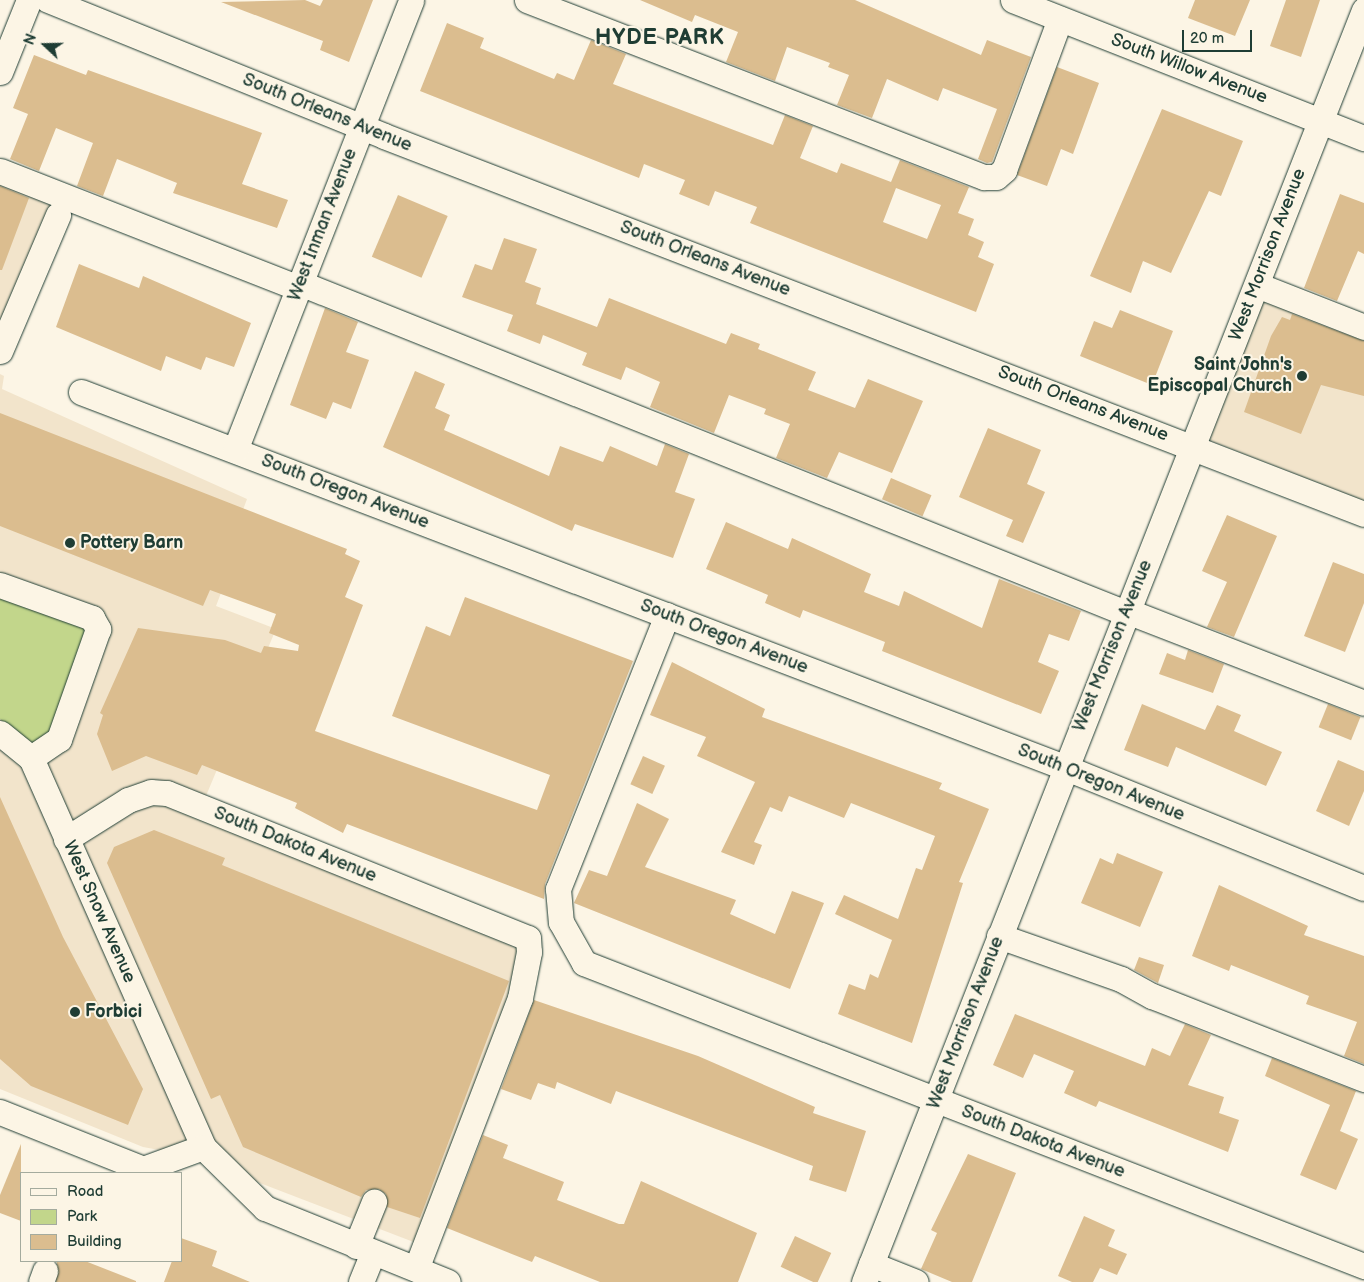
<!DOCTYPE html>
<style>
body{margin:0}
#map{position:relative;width:1364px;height:1282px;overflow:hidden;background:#fcf5e5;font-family:"Balsamiq Sans",sans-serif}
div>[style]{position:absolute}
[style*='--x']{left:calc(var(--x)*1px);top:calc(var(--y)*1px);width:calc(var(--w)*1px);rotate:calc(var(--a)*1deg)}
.built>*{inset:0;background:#f2e4cb}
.green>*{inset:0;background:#c2d68b}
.building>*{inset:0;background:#dbbd8f;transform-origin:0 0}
.roads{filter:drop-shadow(0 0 1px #1f3d34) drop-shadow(0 0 1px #1f3d34)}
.minor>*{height:25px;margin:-12.5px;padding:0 12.5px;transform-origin:12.5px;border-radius:12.5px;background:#fcf5e5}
.dots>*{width:14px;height:14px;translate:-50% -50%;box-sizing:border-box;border:2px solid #fcf5e5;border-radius:50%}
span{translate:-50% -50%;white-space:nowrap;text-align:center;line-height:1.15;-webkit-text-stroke:4px #fcf5e5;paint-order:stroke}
.street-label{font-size:18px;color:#1f3d34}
.poi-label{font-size:18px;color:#1f3d34;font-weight:700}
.right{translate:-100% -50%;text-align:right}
.left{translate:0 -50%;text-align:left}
.district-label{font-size:22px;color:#1f3d34;font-weight:700;letter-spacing:1px}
.legend{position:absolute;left:20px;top:1172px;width:162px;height:90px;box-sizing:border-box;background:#fcf5e5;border:1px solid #a4ab9e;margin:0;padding:6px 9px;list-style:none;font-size:15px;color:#1f3d34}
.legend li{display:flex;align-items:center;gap:10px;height:25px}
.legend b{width:25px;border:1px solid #a4ab9e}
.north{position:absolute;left:20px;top:20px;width:50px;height:50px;-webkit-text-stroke:4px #fcf5e5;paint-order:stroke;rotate:291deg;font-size:14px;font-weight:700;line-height:20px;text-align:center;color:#1f3d34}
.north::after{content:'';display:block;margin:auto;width:18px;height:22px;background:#1f3d34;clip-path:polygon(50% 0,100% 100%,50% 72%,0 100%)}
.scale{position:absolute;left:1182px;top:30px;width:70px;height:22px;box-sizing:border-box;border:2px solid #1f3d34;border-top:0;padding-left:6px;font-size:15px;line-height:18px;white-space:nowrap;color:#1f3d34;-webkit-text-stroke:4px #fcf5e5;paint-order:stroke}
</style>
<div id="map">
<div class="built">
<i style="clip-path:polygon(0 167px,68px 193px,0 335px)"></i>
<i style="clip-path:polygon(1264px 293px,1364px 332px,1364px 501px,1208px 440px)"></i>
<i style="clip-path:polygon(0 374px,4px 376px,2px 389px,247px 499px,231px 542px,239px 546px,216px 606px,276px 629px,203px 803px,539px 948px,424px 1246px,244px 1177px,230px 1163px,143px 1147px,0 1089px)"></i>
</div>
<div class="green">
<i style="clip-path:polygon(0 588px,88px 620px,57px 741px,32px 750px,0 719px)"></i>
</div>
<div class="building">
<i style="clip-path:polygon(305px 0,320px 6px,323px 0,373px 0,349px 62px,320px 50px,323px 41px,221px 2px)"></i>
<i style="clip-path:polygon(640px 0,855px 0,981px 55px,987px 40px,1031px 57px,992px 162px,987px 163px,978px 159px,997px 109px,943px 88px,938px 101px,887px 79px,872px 118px,837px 105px,849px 75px,828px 67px,830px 63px,787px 47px,775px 81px,726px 62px,738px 32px,695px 15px,692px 22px)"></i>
<i style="clip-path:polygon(1195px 0,1250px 0,1235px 36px,1188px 18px)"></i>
<i style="clip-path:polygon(1286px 0,1320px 0,1301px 57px,1270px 46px)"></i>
<i style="clip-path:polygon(evenodd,447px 23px,484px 38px,480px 48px,554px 79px,557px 73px,574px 80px,591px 40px,626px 54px,613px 84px,773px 145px,785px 115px,813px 126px,800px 158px,837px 173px,841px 163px,891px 182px,900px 160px,969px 187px,958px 213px,974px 219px,968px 235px,984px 242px,978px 257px,994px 264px,976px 312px,750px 223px,757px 207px,715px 191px,709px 206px,679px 194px,685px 180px,644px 164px,639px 178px,420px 91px,447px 23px,896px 188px,941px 205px,927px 239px,883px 222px,896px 188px)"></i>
<i style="clip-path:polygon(34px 55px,86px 75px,88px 70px,262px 133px,242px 184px,288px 200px,277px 228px,173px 193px,177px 183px,117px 159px,103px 196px,77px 186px,93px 143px,56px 128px,39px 171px,10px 159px,28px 114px,13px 108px)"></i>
<i style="clip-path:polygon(1057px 67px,1099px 83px,1073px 154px,1061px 149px,1047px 186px,1017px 175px)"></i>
<i style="clip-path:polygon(1162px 109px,1243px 141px,1221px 196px,1209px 191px,1171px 273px,1143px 261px,1131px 293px,1090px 276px)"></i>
<i style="clip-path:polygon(0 186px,29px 198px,2px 270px,0 270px)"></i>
<i style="clip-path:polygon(1340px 194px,1364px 203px,1364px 254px,1358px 251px,1337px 301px,1304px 288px)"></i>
<i style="left:398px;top:195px;width:54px;height:67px;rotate:23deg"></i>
<i style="clip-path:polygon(504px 238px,537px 249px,525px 282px,541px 288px,536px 304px,597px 327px,609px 298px,726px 344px,731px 333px,760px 344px,758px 349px,816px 372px,808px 390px,855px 408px,868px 379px,923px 401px,892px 473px,839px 452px,827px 478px,776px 458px,790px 424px,764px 414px,766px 409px,729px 395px,714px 433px,650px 407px,660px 382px,626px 367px,621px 380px,582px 365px,587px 353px,543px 335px,540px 344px,507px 331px,513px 315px,462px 297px,475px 264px,492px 270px)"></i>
<i style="clip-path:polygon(79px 264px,139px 288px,143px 276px,251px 323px,234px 367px,206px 357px,201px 370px,166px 356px,161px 371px,56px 327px)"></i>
<i style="clip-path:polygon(325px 308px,358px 322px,346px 352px,369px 360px,351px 409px,333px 402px,326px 419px,290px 405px)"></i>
<i style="clip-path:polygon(1120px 310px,1173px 331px,1152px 385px,1080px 356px,1094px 321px,1112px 328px)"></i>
<i style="clip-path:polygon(1292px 314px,1364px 341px,1364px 396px,1321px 385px,1301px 434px,1244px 412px,1271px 336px,1282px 317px,1290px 320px)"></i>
<i style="clip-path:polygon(415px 371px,445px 384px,435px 408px,450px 415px,444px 430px,549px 476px,560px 446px,603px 462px,610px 446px,657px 466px,665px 444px,689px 454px,675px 492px,695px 499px,673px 558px,575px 524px,572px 531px,383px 447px)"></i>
<i style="clip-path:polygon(0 413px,347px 549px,345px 554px,360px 561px,345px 597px,363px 605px,315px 731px,537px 810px,550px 775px,392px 716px,426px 626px,450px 636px,465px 597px,633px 661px,545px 884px,544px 899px,347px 824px,343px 833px,295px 808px,297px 803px,202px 765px,197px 775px,146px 756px,112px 771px,97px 734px,103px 715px,100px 713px,138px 628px,225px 640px,261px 653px,264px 646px,298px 651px,299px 645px,269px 633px,276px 614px,210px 590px,203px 606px,0 526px)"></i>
<i style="clip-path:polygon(988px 428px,1041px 450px,1027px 484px,1045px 492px,1023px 543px,1006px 536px,1013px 520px,959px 497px)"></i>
<i style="left:891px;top:478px;width:44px;height:23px;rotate:23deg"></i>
<i style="clip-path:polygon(1227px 515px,1277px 536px,1234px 637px,1207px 627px,1227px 582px,1202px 571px)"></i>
<i style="clip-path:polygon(726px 522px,788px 549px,792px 538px,871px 574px,864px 592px,899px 606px,904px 591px,982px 628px,999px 579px,1081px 611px,1069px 641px,1049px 634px,1038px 662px,1059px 671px,1041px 714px,882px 651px,885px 642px,803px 610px,800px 618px,765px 603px,768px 595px,706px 569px)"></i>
<i style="clip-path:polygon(1333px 562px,1364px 574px,1364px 603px,1345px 652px,1304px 636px)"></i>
<i style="clip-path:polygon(1188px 650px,1224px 664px,1213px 693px,1159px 674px,1167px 653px,1185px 660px)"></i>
<i style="clip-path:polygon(672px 662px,765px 709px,762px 717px,942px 783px,939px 789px,989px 809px,959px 882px,963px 883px,912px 1043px,838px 1014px,849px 984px,865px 990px,870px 974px,878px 978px,892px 940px,835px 914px,844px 895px,898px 919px,916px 868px,922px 870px,935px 836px,851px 803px,844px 818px,789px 796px,782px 812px,770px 807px,754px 842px,762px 845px,754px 865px,721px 852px,755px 782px,697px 756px,706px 737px,650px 715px)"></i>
<i style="clip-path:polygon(1142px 704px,1205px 730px,1217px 705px,1241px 715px,1234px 731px,1282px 752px,1266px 786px,1176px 747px,1168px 767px,1124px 750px)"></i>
<i style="left:1328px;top:704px;width:35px;height:25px;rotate:22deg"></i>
<i style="left:643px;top:756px;width:24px;height:31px;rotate:24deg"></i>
<i style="clip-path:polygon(1338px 760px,1364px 771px,1364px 791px,1349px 826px,1316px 811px)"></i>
<i style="clip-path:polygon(0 797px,63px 937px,143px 1089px,128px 1125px,31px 1086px,0 1059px)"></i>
<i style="clip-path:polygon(637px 803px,669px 819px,645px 867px,736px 900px,730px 914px,775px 934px,792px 891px,824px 903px,790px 989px,574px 903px,589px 870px,607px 876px)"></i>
<i style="clip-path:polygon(154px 830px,225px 858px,222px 865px,509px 981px,420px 1218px,387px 1207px,386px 1194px,379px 1189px,366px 1190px,361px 1197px,243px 1147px,220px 1095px,211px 1099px,107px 863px,114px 847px)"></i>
<i style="clip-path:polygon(1117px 853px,1163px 872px,1140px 927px,1081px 903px,1100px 858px,1113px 864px)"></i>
<i style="clip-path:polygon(1219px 885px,1308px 926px,1304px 935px,1364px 956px,1364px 1064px,1344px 1056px,1357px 1022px,1306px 1004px,1309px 996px,1231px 965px,1229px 971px,1192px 956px)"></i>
<i style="clip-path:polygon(1139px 957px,1164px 965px,1158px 983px,1134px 970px)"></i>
<i style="clip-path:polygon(534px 1000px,698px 1056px,815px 1107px,813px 1113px,866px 1131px,846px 1192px,809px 1180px,813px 1166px,616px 1091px,611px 1104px,557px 1082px,555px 1089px,538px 1083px,531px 1100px,501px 1089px)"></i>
<i style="clip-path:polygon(1015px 1014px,1145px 1066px,1152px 1048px,1170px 1056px,1185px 1024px,1211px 1035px,1188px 1085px,1224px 1097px,1219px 1113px,1239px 1120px,1228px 1152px,1099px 1101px,1096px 1107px,1064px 1093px,1074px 1071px,1034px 1054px,1023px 1078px,993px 1065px)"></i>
<i style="clip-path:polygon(1272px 1058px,1356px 1091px,1340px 1131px,1358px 1139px,1336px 1190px,1300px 1175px,1330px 1105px,1265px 1076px)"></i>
<i style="clip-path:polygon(483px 1135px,508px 1145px,503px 1158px,564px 1182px,557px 1200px,619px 1224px,624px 1224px,641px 1181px,757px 1233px,738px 1282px,600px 1282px,535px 1256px,532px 1262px,447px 1228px)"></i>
<i style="clip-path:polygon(21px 1144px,21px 1221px,0 1213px,0 1195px)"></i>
<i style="clip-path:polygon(968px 1154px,1016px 1173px,972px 1282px,952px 1282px,921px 1269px,937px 1233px,931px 1230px)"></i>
<i style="clip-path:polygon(1084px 1216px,1115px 1230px,1108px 1246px,1127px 1254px,1117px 1275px,1100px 1268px,1093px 1282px,1072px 1282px,1058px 1276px)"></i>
<i style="left:795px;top:1236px;width:40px;height:34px;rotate:25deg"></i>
<i style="clip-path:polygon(181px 1238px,217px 1251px,212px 1266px,250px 1282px,164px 1282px,172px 1261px,181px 1261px)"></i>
<i style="clip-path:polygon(85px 1261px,136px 1281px,136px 1282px,56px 1282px,57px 1261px)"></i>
</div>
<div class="roads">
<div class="minor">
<i style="--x:48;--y:0;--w:362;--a:22"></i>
<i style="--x:384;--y:136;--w:1050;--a:21.09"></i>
<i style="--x:527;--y:0;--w:490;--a:21.2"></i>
<i style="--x:984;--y:177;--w:12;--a:0"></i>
<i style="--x:996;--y:177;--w:11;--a:-41"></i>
<i style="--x:1004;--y:170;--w:161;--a:-69.7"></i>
<i style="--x:1013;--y:0;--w:377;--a:21.5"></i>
<i style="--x:0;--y:72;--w:78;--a:-68.1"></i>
<i style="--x:0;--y:171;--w:320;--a:21.4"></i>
<i style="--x:300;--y:283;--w:889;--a:21.78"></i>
<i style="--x:1257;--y:285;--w:115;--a:21.4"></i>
<i style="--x:0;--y:351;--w:148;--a:-66.9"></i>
<i style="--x:81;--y:392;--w:1052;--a:20.88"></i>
<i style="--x:1064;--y:767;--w:323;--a:22"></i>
<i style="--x:235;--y:450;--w:483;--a:-68.6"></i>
<i style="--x:0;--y:585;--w:98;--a:19.7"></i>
<i style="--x:92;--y:618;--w:13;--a:61"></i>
<i style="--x:98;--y:629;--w:117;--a:109.5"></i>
<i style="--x:59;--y:739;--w:34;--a:146"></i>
<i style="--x:1127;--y:611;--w:254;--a:21.2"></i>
<i style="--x:667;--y:615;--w:295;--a:111.7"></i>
<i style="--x:558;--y:889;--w:33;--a:85"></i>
<i style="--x:561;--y:922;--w:47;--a:60.7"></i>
<i style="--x:584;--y:963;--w:837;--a:21.23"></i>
<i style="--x:0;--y:733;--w:40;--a:39"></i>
<i style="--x:31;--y:758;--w:425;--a:66.1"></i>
<i style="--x:203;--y:1147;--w:87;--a:44.5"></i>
<i style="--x:265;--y:1208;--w:197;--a:22"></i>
<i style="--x:66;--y:839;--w:73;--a:-32.2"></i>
<i style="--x:128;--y:800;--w:24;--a:-19"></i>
<i style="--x:151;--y:792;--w:16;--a:4"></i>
<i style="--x:167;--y:793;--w:389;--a:21.9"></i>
<i style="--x:528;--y:938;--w:14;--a:86"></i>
<i style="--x:529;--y:952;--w:47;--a:101.1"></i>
<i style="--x:520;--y:998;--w:290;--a:111"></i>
<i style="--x:999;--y:936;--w:129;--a:19.4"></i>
<i style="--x:1121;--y:979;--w:35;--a:29"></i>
<i style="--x:1152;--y:996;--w:228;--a:21.4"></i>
<i style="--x:0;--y:1112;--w:154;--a:21.7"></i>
<i style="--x:143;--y:1169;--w:64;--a:-20.1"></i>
<i style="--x:356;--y:1246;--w:48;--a:-67.8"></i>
<i style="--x:871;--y:1264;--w:48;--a:21.8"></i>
<i style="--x:41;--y:1282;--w:12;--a:-70"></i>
<i style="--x:361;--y:1282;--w:32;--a:-68"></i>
<i style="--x:864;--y:1282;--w:1367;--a:-68.54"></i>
</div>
</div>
<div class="dots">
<i style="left:1302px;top:376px;background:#1f3d34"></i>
<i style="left:70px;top:543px;background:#1f3d34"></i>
<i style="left:75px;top:1012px;background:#1f3d34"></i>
</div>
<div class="street-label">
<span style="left:1189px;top:69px;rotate:21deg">South Willow Avenue</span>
<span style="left:327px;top:113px;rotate:22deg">South Orleans Avenue</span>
<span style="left:323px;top:225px;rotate:-69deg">West Inman Avenue</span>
<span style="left:1268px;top:255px;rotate:-69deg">West Morrison Avenue</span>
<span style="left:705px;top:259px;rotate:21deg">South Orleans Avenue</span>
<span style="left:1083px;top:404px;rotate:21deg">South Orleans Avenue</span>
<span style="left:345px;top:492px;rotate:21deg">South Oregon Avenue</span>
<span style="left:724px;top:637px;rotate:21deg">South Oregon Avenue</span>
<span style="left:1113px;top:646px;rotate:-68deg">West Morrison Avenue</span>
<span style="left:1101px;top:783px;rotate:22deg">South Oregon Avenue</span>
<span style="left:295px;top:845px;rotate:22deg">South Dakota Avenue</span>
<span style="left:99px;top:912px;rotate:66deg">West Snow Avenue</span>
<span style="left:966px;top:1023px;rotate:-69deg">West Morrison Avenue</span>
<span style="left:1043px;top:1142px;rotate:21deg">South Dakota Avenue</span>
</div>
<div class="poi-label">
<span class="right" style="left:1292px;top:376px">Saint John's<br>Episcopal Church</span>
<span class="left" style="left:80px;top:543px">Pottery Barn</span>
<span class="left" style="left:85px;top:1012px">Forbici</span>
</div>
<div class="district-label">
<span style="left:660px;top:38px">HYDE PARK</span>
</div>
<ul class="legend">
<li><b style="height:6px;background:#fcf5e5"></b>Road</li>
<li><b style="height:14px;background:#c2d68b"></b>Park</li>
<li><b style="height:14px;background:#dbbd8f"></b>Building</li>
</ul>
<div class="north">N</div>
<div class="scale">20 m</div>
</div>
